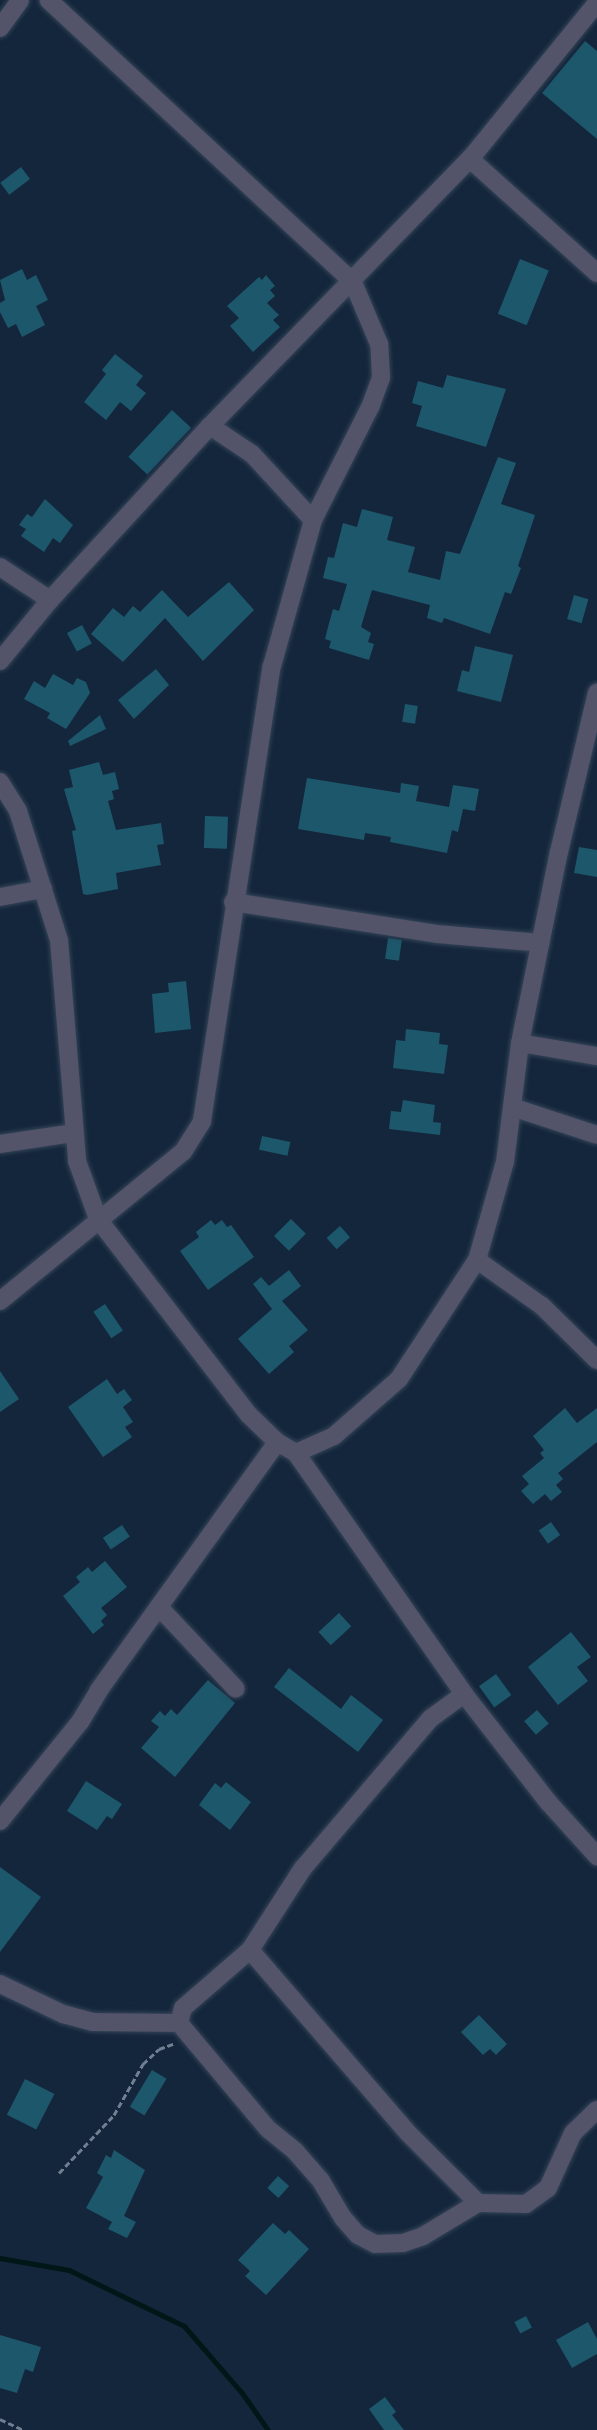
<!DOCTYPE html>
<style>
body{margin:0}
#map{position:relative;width:597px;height:2430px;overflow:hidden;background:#14263b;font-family:"Public Sans",sans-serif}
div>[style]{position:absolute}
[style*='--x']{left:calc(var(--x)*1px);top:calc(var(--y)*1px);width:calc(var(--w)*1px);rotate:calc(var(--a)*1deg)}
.stream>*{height:5px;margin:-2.5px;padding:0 2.5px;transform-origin:2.5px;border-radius:2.5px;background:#001717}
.building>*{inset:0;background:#1d576b;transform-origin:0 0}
.path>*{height:3px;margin-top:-1.5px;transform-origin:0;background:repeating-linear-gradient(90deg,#707f91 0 6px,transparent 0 9px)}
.roads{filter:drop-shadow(0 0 2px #334458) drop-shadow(0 0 2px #334458)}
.minor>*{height:18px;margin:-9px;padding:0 9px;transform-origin:9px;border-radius:9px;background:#53536a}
span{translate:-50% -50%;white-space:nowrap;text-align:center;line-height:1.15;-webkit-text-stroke:6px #14263b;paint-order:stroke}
</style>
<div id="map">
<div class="stream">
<i style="--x:0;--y:2258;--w:70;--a:9.9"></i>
<i style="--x:69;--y:2270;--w:128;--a:26"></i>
<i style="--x:184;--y:2326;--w:89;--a:49.1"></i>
<i style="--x:242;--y:2393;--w:45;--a:54.9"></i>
</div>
<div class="building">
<i style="clip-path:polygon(585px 41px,597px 51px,597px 139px,542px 93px)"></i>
<i style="left:21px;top:167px;width:15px;height:26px;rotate:53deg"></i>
<i style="left:520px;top:259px;width:31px;height:59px;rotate:22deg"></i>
<i style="clip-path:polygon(22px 269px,27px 280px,36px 275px,48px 300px,36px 306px,45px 325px,22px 337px,16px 324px,8px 328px,0 312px,0 303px,5px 300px,0 280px)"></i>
<i style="clip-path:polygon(266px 275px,275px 286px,270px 290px,275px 296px,267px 303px,279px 315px,273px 320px,280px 327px,253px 352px,230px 326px,239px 318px,227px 306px,259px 277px,262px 280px)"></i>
<i style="clip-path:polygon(115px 354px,143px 376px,136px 385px,146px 393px,131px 411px,120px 402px,106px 420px,84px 402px,106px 374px,102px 370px)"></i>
<i style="clip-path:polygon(447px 375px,506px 389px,486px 447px,416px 426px,422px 406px,412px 403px,418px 381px,443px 388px)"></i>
<i style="left:172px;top:410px;width:26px;height:64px;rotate:43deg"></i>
<i style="clip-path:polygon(498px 457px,516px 463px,501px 504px,535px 515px,518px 566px,521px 568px,511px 594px,505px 592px,490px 634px,444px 618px,442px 623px,427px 618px,430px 605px,372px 590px,361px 627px,371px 633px,368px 642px,374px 644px,369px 660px,329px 648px,331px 641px,325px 639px,328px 627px,333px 609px,339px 611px,347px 584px,323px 578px,328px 557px,334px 558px,343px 523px,357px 527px,362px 509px,393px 517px,387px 540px,415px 547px,408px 572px,440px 580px,446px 551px,460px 554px)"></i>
<i style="clip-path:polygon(45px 499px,73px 525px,60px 543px,53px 538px,44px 552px,21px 536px,26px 529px,19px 525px,27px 514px,32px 517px)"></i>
<i style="clip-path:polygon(229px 582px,254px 610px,203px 661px,165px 618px,123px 662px,91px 634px,113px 608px,124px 617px,133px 606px,140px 612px,162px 590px,188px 617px)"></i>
<i style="left:574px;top:595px;width:15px;height:25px;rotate:16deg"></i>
<i style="left:82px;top:625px;width:21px;height:17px;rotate:62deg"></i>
<i style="clip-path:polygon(475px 646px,513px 655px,501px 702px,457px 691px,462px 670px,469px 672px)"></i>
<i style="clip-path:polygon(156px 669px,169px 685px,134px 719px,118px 700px)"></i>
<i style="clip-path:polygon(53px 674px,73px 685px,77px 678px,86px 682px,90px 693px,66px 729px,47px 718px,50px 713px,24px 699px,34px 681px,45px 688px)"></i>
<i style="left:405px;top:704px;width:13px;height:18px;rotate:9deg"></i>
<i style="clip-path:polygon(100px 715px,106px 729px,70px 746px,68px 741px)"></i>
<i style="clip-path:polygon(99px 762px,103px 775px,115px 772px,119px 789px,112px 791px,114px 799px,108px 801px,116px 830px,161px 823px,164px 844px,157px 845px,161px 865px,116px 873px,118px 889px,87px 895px,83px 894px,72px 831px,76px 830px,64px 789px,73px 787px,69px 770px)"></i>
<i style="clip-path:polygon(307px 778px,400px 793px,401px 783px,419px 786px,416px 801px,449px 807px,453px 785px,479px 789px,475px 811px,463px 809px,458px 832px,452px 830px,447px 853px,390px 842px,391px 837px,365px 833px,364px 840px,298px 829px)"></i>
<i style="left:205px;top:816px;width:23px;height:32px;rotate:2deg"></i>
<i style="clip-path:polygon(579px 847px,597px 850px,597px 877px,574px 873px)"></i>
<i style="left:388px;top:938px;width:14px;height:21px;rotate:8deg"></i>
<i style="clip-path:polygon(186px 981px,191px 1029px,155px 1033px,152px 994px,169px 992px,168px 983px)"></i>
<i style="clip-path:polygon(406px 1029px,440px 1033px,439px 1044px,448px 1045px,444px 1074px,393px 1068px,396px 1040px,405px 1041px)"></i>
<i style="clip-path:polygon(403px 1100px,435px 1105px,433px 1122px,441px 1123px,440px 1135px,389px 1129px,391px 1111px,401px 1112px)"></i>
<i style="left:262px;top:1136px;width:29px;height:14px;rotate:12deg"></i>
<i style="left:291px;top:1219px;width:21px;height:24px;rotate:45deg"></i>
<i style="clip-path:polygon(211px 1220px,215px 1225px,222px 1220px,227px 1227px,231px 1225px,254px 1257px,208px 1290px,180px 1251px,199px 1237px,196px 1232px)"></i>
<i style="left:340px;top:1226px;width:15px;height:18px;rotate:48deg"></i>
<i style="clip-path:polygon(289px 1270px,301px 1286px,282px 1301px,308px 1330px,289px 1346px,294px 1352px,269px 1374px,238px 1339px,272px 1309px,253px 1284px,261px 1277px,269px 1286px)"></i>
<i style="left:105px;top:1304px;width:32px;height:14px;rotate:56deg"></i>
<i style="clip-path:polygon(0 1371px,19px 1399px,0 1412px)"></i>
<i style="clip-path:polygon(107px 1379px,117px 1394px,124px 1389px,132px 1400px,123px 1407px,133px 1422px,125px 1427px,132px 1437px,103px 1457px,68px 1407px)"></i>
<i style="clip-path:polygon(565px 1408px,577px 1423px,597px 1408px,597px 1442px,558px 1473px,563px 1479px,556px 1485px,562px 1492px,551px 1501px,545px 1494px,533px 1504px,521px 1491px,529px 1484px,522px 1476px,544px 1458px,540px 1453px,544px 1450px,533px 1436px)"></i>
<i style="left:551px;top:1522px;width:16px;height:15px;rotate:55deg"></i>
<i style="left:122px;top:1525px;width:14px;height:23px;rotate:56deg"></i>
<i style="clip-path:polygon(105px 1561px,127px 1587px,101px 1608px,107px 1615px,101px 1621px,104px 1625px,93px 1634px,63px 1596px,80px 1582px,76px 1577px,88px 1567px,92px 1572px)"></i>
<i style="left:339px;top:1613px;width:18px;height:28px;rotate:47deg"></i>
<i style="clip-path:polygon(571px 1632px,591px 1657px,577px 1667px,588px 1681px,558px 1705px,528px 1667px)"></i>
<i style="clip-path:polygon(289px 1668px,341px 1709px,351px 1695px,383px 1720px,358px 1752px,274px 1687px)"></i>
<i style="left:496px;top:1674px;width:26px;height:21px;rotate:54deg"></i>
<i style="clip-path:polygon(208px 1680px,235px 1703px,175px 1777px,141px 1748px,159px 1727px,151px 1721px,160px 1711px,165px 1716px,171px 1709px,177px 1715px)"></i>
<i style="left:537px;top:1710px;width:18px;height:17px;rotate:49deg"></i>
<i style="clip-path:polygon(86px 1781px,122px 1804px,112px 1819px,107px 1816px,97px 1830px,67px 1811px)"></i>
<i style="clip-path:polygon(226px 1782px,251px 1802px,230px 1830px,199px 1805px,215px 1783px,221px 1788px)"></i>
<i style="clip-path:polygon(0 1867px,41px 1897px,0 1952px)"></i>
<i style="clip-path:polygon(479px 2015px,507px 2044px,496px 2055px,490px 2049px,483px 2055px,461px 2032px)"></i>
<i style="left:152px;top:2070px;width:17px;height:43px;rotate:31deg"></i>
<i style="left:25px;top:2079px;width:33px;height:40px;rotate:27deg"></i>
<i style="clip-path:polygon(114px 2150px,145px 2170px,124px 2216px,136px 2222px,127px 2238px,108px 2229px,112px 2222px,86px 2208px,103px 2177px,97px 2173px,106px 2155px,111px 2158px)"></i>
<i style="left:278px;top:2176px;width:15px;height:16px;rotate:42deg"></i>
<i style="clip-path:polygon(273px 2223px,285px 2234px,289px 2230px,309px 2249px,266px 2295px,245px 2276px,250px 2271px,238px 2260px)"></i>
<i style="left:526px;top:2316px;width:13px;height:13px;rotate:63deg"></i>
<i style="clip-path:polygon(588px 2322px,597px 2339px,597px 2354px,572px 2368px,556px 2340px)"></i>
<i style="clip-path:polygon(0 2335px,41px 2347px,33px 2372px,25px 2369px,17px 2393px,0 2388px)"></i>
<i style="clip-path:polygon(385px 2397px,396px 2412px,392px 2415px,404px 2430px,384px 2430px,369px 2409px)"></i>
</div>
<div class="path">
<i style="--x:59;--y:2173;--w:80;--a:-46.5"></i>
<i style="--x:114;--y:2115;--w:59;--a:-60.4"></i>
<i style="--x:143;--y:2064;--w:22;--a:-43"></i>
<i style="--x:159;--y:2049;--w:15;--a:-20"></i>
<i style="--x:0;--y:2419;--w:26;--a:25"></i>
</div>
<div class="roads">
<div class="minor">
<i style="--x:0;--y:28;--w:34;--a:-54"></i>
<i style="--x:470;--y:159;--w:171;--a:41.9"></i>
<i style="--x:210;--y:426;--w:50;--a:33.7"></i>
<i style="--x:252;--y:454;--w:90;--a:47.3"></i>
<i style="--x:0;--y:567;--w:60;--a:33.4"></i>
<i style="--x:0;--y:661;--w:79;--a:-50.7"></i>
<i style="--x:50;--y:600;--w:236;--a:-47.4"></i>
<i style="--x:210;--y:426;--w:373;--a:-45.8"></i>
<i style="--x:470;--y:159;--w:201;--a:-50.9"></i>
<i style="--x:0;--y:782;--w:34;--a:58"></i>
<i style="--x:18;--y:811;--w:135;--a:72.4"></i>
<i style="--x:59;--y:940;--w:222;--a:85.3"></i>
<i style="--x:77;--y:1161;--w:62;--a:70.1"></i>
<i style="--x:98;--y:1219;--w:247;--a:52.4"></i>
<i style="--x:249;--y:1415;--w:39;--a:44"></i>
<i style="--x:277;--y:1442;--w:22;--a:30"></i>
<i style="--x:296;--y:1453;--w:42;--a:-24.1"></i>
<i style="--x:334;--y:1436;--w:86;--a:-41.2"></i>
<i style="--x:399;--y:1379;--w:142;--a:-56.8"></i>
<i style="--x:477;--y:1260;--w:102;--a:-74.1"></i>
<i style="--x:505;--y:1162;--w:120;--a:-82.8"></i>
<i style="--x:520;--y:1043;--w:195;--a:-78.5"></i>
<i style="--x:559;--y:852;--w:164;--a:-76.6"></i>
<i style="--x:0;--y:897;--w:44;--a:-10.5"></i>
<i style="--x:233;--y:902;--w:206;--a:8.9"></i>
<i style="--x:437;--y:934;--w:104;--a:4.9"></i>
<i style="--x:520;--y:1043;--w:78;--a:9.6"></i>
<i style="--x:512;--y:1107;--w:89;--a:18.2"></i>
<i style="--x:0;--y:1144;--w:75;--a:-8.5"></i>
<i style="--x:477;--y:1260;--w:80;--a:35.3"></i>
<i style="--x:542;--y:1306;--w:77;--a:44.5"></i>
<i style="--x:0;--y:1301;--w:236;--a:-39.2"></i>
<i style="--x:183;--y:1152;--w:36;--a:-58"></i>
<i style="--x:202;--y:1121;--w:460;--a:-81.3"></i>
<i style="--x:272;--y:666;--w:152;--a:-74.3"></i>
<i style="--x:313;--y:520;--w:129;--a:-63.2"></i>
<i style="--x:371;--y:405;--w:30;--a:-70"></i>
<i style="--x:381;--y:377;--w:33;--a:-93"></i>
<i style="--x:379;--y:344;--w:67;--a:-112.8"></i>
<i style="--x:353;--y:282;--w:415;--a:-137.2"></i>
<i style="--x:296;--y:1453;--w:294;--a:55.1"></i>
<i style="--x:464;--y:1694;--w:138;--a:52.1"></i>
<i style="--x:549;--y:1803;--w:72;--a:47.8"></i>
<i style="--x:159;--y:1607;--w:112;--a:46.8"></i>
<i style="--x:464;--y:1694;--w:42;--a:143.7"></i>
<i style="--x:430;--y:1719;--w:196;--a:130.4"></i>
<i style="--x:303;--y:1868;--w:98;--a:122.9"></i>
<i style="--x:250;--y:1950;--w:89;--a:139.1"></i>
<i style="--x:183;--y:2008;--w:16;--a:105"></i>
<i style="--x:179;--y:2023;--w:138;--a:50"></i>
<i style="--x:268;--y:2129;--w:35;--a:39"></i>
<i style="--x:295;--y:2151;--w:40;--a:49"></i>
<i style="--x:321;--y:2181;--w:43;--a:59.3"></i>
<i style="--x:343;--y:2218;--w:23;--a:49"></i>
<i style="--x:358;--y:2235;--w:19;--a:28"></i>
<i style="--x:375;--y:2244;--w:28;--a:-2"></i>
<i style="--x:403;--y:2243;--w:21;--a:-19"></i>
<i style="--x:423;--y:2236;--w:64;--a:-31"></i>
<i style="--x:0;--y:1821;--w:127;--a:-51.1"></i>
<i style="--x:80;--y:1722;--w:37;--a:-59"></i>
<i style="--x:99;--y:1690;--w:305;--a:-54.3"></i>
<i style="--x:250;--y:1950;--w:240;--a:49.2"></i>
<i style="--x:407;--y:2132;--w:100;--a:45"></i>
<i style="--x:478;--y:2203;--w:48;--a:1.2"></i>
<i style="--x:526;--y:2204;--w:27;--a:-36"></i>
<i style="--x:548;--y:2188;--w:60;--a:-65.6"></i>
<i style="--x:573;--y:2133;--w:33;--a:-44"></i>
<i style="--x:0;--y:1984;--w:70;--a:25.5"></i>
<i style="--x:63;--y:2014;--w:30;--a:15"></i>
<i style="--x:92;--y:2022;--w:87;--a:0.7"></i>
</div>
</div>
</div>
